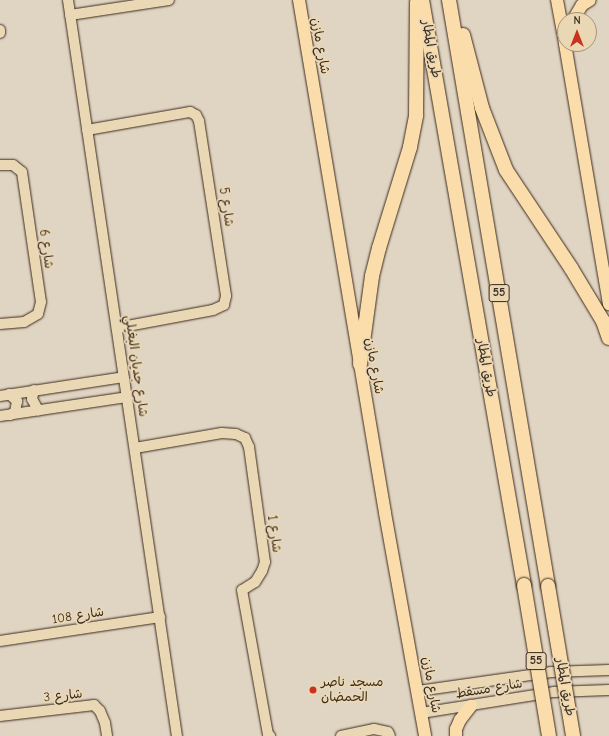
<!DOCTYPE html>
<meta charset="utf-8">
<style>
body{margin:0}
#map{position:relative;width:609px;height:736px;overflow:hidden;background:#e0d4c2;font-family:"Comic Neue","Playpen Sans Arabic",sans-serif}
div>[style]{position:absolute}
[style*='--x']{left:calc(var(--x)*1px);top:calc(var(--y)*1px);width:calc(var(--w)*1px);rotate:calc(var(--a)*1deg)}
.roads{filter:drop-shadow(0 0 1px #3b2a1e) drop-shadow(0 0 1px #3b2a1e)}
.minor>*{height:10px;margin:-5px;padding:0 5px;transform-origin:5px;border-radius:5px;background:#ead8b5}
.major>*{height:12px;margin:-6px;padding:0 6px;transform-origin:6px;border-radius:6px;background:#fbddab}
.highway>*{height:14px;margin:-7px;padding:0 7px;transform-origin:7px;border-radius:7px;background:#fbddab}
.bridges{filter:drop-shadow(0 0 1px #3b2a1e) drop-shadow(0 0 1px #3b2a1e)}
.highway-bridge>*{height:14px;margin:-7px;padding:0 7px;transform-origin:7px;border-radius:7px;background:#fbddab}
.dots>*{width:11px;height:11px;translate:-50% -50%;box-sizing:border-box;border:2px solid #ead8b5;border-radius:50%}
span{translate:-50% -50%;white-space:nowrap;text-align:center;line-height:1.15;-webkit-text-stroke:3.5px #ead8b5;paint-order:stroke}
.shield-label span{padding:1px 3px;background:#ead8b5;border:1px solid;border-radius:3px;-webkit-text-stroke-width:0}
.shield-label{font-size:12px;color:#3b2a1e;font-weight:700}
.street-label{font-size:13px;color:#3b2a1e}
.poi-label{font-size:13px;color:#3b2a1e}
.left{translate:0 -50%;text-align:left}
.north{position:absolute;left:557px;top:12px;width:40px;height:40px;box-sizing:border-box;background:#ead8b5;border:1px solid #a49279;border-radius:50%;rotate:0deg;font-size:11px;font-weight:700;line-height:16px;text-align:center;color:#3b2a1e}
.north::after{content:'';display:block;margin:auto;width:14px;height:18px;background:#c8321e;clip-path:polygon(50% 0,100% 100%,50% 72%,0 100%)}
</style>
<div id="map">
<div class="roads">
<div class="minor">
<i style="--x:68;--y:0;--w:744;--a:81.58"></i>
<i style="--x:70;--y:15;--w:100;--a:-8.6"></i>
<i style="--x:0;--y:30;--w:3;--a:90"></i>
<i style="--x:87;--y:130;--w:105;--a:-9.9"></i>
<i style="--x:190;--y:112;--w:7;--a:27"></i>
<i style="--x:196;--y:115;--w:7;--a:63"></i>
<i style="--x:199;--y:121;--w:177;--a:81.2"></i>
<i style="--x:226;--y:296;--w:9;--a:103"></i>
<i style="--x:224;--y:305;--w:12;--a:156"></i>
<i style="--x:213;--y:310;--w:98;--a:169.4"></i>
<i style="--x:0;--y:165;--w:13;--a:0"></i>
<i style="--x:13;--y:165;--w:11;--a:38"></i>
<i style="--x:22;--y:172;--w:131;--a:81.7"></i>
<i style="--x:41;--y:302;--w:12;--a:104"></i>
<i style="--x:38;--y:314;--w:16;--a:150"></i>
<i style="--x:24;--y:322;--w:24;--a:175"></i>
<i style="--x:34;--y:390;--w:9;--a:103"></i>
<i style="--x:32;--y:399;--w:13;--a:61"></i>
<i style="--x:9;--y:394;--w:11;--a:41"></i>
<i style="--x:17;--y:401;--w:11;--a:100"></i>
<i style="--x:15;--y:412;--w:6;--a:149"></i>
<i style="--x:0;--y:396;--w:125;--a:-8.7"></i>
<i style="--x:0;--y:416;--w:128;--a:-8.5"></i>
<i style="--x:135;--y:448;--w:88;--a:-9.8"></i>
<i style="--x:222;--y:433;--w:14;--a:4"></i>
<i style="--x:236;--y:434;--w:10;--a:24"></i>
<i style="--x:245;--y:438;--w:10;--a:66"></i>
<i style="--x:249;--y:447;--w:116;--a:82.1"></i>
<i style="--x:265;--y:562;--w:9;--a:108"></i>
<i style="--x:262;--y:571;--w:13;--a:122"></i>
<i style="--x:255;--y:582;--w:15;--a:148"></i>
<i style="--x:242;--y:590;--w:146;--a:79.8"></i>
<i style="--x:268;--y:734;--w:3;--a:45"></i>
<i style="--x:0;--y:641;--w:162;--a:-8.5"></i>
<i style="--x:418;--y:691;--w:135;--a:-8.1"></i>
<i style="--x:552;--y:672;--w:57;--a:-2"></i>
<i style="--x:421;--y:713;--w:135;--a:-9"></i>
<i style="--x:554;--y:692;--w:55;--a:-2.1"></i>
<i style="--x:0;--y:716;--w:95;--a:-6.7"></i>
<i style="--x:94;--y:705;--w:8;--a:45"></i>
<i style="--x:100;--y:711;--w:13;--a:67"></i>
<i style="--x:105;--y:723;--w:13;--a:81"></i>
<i style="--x:341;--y:736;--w:34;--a:-12"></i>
<i style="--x:374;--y:729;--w:14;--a:12"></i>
<i style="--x:388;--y:732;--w:4;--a:63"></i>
</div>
<div class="major">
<i style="--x:299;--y:0;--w:520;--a:80.48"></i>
<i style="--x:385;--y:513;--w:227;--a:79.8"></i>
<i style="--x:557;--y:0;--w:44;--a:79.5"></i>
<i style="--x:573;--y:20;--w:17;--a:-59"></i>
<i style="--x:582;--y:5;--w:9;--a:-32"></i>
<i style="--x:565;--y:44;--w:264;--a:80.4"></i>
<i style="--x:456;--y:736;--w:7;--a:-90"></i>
<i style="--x:456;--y:729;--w:10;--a:-66"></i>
<i style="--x:460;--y:720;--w:18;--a:-52"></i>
</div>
<div class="highway">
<i style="--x:422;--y:0;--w:594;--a:80.11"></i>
<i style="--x:449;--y:0;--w:594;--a:80.41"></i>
<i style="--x:463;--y:35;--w:75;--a:75.4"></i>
<i style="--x:482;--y:108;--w:66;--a:68.8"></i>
<i style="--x:506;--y:170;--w:118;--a:56.4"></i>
<i style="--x:571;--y:268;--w:62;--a:58.9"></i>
<i style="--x:603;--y:321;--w:18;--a:71"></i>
<i style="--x:360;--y:364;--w:89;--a:-82.2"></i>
<i style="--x:372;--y:276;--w:29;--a:-76"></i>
<i style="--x:379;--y:248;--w:106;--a:-72.9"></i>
<i style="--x:410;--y:147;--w:33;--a:-79"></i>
<i style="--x:416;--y:115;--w:113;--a:-89.5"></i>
</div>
</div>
<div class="bridges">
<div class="highway-bridge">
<i style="--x:524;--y:585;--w:153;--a:80.6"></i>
<i style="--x:548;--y:586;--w:152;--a:80.5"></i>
</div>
</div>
<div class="dots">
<i style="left:313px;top:690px;background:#c8321e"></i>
</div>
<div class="shield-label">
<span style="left:499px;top:293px">55</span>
<span style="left:536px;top:661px">55</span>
</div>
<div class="street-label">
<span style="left:320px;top:46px;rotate:80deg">شارع مازن</span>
<span style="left:431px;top:49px;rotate:80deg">طريق المطار</span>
<span style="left:226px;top:207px;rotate:81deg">شارع 5</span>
<span style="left:46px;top:249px;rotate:82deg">شارع 6</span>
<span style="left:136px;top:366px;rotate:82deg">شارع جديان البغيلي</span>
<span style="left:374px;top:366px;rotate:80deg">شارع مازن</span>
<span style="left:486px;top:368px;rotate:80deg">طريق المطار</span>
<span style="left:274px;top:534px;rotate:82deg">شارع 1</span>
<span style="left:78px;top:616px;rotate:-9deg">شارع 108</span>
<span style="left:431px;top:685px;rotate:80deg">شارع مازن</span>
<span style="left:565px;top:687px;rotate:80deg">طريق المطار</span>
<span style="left:489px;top:689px;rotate:-9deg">شارع مسقط</span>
<span style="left:63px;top:696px;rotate:-6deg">شارع 3</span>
</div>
<div class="poi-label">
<span class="left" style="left:321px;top:690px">مسجد ناصر<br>الحمضان</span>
</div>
<div class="north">N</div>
</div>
